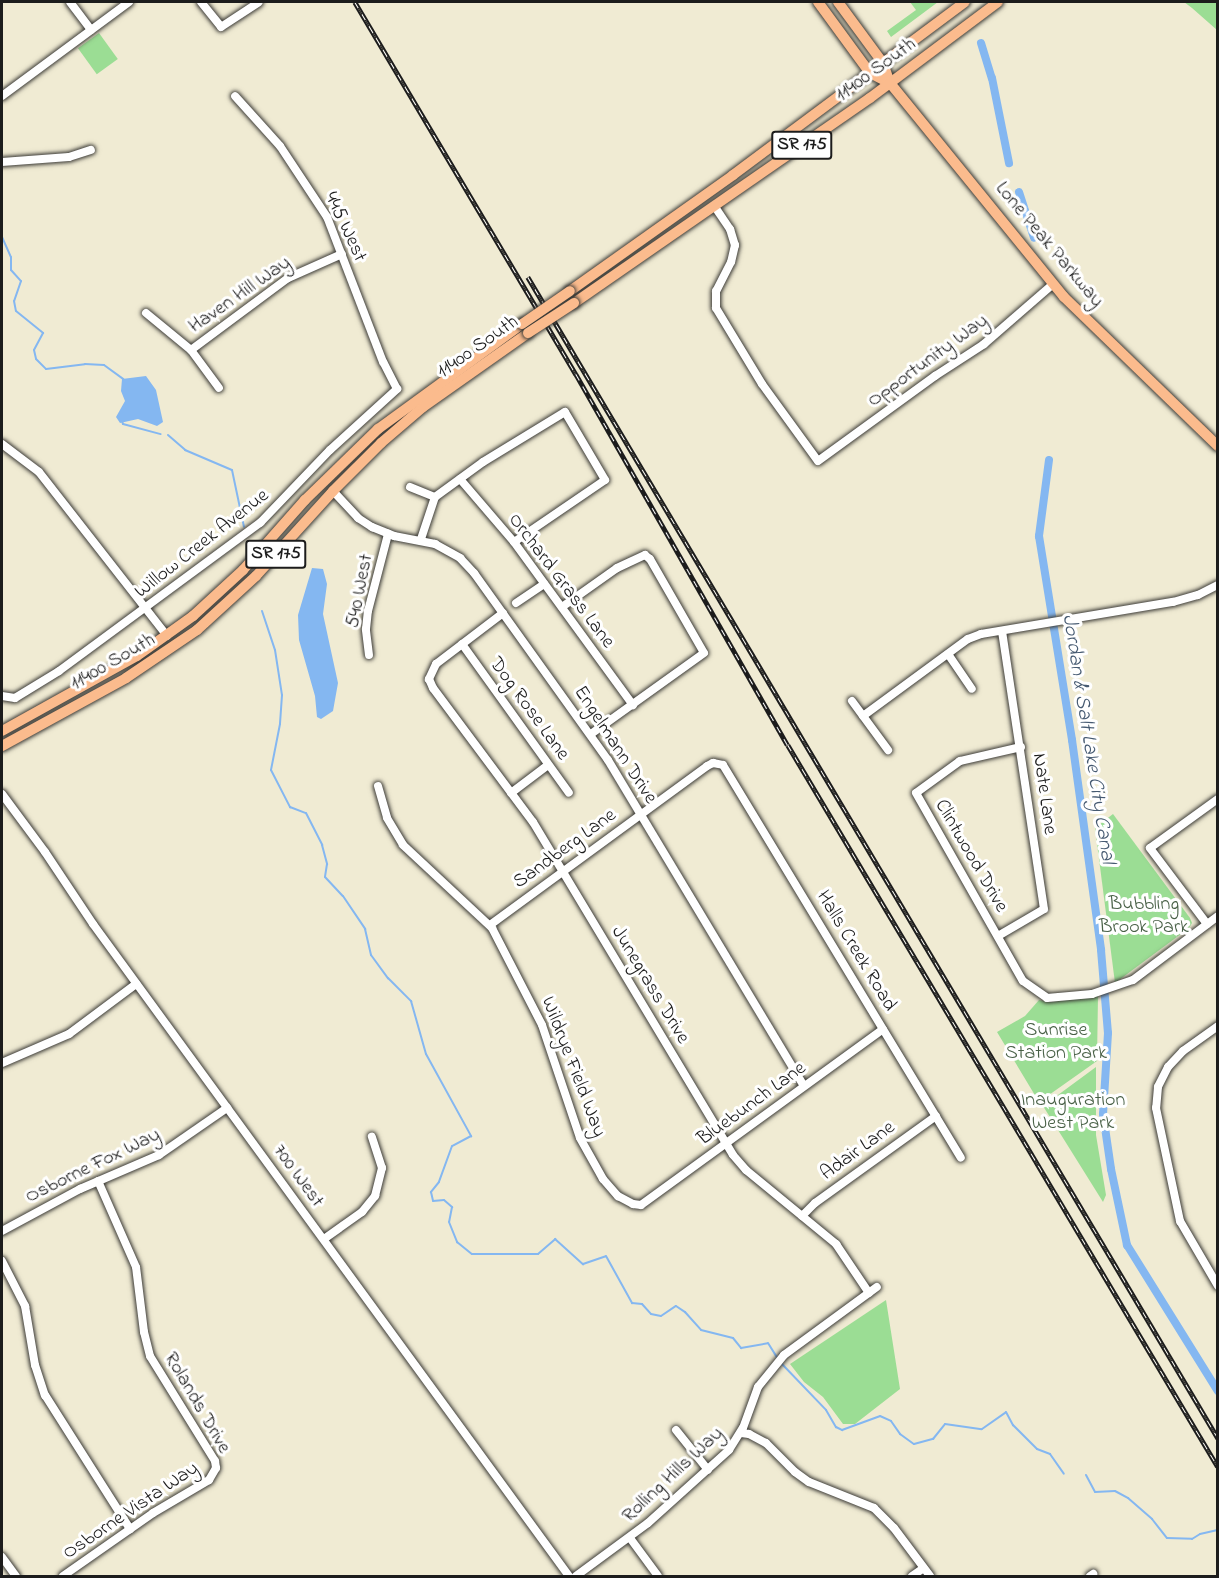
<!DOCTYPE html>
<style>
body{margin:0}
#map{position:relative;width:1219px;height:1578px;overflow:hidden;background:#f0ebd3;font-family:"Indie Flower",sans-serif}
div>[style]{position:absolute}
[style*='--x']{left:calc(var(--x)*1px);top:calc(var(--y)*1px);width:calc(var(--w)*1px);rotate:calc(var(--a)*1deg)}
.green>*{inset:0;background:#9bdd94;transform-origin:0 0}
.water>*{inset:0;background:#84b7f1}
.stream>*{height:2px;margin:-1px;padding:0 1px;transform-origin:1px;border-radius:1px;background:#84b7f1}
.canal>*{height:8px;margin:-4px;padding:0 4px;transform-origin:4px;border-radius:4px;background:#84b7f1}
.roads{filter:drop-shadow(0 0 2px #3c3b37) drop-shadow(0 0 2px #3c3b37)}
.minor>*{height:8px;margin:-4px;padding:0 4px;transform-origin:4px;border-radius:4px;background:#fff}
.major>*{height:10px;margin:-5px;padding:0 5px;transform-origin:5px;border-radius:5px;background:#fbbb8d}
.rail>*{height:4.5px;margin-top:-2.25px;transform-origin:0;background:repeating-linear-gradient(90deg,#fff 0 7px,#1c1c1c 0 14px);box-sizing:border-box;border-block:2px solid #1c1c1c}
.bridges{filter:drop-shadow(0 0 2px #3c3b37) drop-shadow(0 0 2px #3c3b37)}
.major-bridge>*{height:10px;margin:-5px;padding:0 5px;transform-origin:5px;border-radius:5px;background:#fbbb8d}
span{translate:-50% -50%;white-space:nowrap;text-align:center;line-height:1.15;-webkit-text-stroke:6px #fff;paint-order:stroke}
.shield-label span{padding:2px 4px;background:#fff;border:2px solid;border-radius:4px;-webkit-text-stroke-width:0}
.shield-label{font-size:18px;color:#1c1c1c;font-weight:700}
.street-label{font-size:20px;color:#1c1c1c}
.park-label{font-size:20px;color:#486046}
.water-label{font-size:21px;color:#465a71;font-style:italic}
.frame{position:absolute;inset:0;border:3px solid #1c1c1c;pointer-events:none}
</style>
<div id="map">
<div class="green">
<i style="clip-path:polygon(910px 2px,938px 2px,891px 37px,887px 31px,916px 10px)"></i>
<i style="clip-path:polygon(1184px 2px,1217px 2px,1217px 30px,1192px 8px)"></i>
<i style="left:99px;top:33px;width:32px;height:26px;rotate:54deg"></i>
<i style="clip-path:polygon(1113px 814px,1190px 918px,1192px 923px,1189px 928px,1115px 983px,1095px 828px)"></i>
<i style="clip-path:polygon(1098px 996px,1097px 1061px,1039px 1102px,997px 1032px,1025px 1016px,1039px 1000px,1050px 1002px)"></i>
<i style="clip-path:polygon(1096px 1067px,1096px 1135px,1106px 1195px,1103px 1202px,1043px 1106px)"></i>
<i style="clip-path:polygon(886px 1300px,900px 1389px,855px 1424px,843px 1424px,823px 1397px,804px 1382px,790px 1364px)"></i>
</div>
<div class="water">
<i style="clip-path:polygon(146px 376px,156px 390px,163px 422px,157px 426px,138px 419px,120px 423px,116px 417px,125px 401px,121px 391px,122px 379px)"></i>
<i style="clip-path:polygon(312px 568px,323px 569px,327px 584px,323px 614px,338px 683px,333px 711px,321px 719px,317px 717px,315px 696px,299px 640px,298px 615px)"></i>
</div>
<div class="stream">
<i style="--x:2;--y:237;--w:22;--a:66"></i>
<i style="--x:11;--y:257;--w:13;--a:90"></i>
<i style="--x:11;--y:270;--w:15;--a:48"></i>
<i style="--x:21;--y:281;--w:21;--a:109"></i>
<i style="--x:14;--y:301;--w:10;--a:79"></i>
<i style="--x:16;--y:311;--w:35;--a:39"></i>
<i style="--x:43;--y:333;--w:19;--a:118"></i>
<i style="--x:34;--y:350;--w:9;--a:77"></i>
<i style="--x:36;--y:359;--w:14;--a:45"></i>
<i style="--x:46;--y:369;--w:39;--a:-7"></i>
<i style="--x:85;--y:364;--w:19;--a:3"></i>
<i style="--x:104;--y:365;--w:24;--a:36"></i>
<i style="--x:122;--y:421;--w:3;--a:72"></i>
<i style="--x:123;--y:424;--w:39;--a:15"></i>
<i style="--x:168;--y:435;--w:23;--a:41"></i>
<i style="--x:185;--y:450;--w:51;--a:23.1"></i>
<i style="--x:232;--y:470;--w:58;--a:78.1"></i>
<i style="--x:262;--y:611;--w:41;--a:71.6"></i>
<i style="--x:275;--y:650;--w:46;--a:81.2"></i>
<i style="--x:282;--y:695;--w:29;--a:94"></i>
<i style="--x:280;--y:724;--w:47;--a:101.1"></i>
<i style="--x:271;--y:770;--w:42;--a:62.8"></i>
<i style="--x:290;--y:807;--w:17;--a:21"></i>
<i style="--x:306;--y:813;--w:36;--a:63"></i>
<i style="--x:322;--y:845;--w:20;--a:75"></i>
<i style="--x:327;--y:864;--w:13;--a:99"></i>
<i style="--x:325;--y:877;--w:26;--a:47"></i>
<i style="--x:343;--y:896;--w:40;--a:56"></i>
<i style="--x:365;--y:929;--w:27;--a:77"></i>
<i style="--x:371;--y:955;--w:29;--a:54"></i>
<i style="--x:388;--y:978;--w:33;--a:45"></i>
<i style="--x:411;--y:1001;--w:55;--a:74.2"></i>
<i style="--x:426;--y:1054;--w:94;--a:61.2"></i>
<i style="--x:471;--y:1136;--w:21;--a:152"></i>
<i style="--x:452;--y:1146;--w:38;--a:110"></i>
<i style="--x:439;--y:1182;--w:13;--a:129"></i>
<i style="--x:431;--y:1192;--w:9;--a:77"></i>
<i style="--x:433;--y:1201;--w:11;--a:-5"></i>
<i style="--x:444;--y:1200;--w:11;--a:41"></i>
<i style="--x:452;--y:1207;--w:15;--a:101"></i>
<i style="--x:449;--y:1222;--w:22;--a:68"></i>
<i style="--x:457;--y:1242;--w:19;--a:39"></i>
<i style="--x:472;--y:1254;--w:66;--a:0"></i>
<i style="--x:538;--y:1254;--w:23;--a:-41"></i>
<i style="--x:555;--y:1239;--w:38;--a:42"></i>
<i style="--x:583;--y:1264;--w:24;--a:-19"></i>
<i style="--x:606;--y:1256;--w:54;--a:61"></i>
<i style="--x:632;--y:1303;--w:10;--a:6"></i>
<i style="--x:642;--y:1304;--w:13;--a:48"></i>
<i style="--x:651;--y:1314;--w:10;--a:11"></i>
<i style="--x:661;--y:1316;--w:18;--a:-34"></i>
<i style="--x:676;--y:1306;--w:11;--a:34"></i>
<i style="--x:685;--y:1312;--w:24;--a:48"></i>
<i style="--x:701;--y:1330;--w:33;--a:14"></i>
<i style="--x:733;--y:1338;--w:13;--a:51"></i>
<i style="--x:741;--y:1348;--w:27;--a:-10"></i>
<i style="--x:768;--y:1343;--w:19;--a:58"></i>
<i style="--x:781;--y:1363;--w:65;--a:46.2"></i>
<i style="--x:826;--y:1410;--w:20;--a:60"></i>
<i style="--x:836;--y:1427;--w:7;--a:27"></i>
<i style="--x:842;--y:1430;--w:40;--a:-20.2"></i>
<i style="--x:880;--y:1416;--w:12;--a:24"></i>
<i style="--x:891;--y:1421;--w:16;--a:55"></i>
<i style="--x:900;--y:1434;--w:17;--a:36"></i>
<i style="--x:914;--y:1444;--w:20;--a:-15"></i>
<i style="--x:933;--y:1439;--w:19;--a:-51"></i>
<i style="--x:945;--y:1424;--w:37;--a:8"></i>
<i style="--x:982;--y:1429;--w:29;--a:-35"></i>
<i style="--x:1006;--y:1412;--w:15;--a:62"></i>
<i style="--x:1013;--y:1425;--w:34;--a:45"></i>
<i style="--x:1037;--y:1449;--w:14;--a:21"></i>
<i style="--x:1050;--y:1454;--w:24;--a:55"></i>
<i style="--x:1086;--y:1475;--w:19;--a:62"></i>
<i style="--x:1095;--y:1492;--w:20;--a:-3"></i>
<i style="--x:1115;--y:1491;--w:15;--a:28"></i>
<i style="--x:1128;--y:1498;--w:32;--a:41"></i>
<i style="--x:1152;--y:1519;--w:24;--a:52"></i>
<i style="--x:1167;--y:1538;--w:25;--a:2"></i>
<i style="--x:1192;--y:1539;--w:9;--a:-32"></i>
<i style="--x:1200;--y:1534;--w:18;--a:-13"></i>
</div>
<div class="canal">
<i style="--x:981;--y:43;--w:37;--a:73"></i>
<i style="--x:992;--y:78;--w:87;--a:78.7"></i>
<i style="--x:1019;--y:192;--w:48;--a:71.9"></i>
<i style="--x:1049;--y:460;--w:77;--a:97.5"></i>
<i style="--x:1039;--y:536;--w:207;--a:80.8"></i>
<i style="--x:1072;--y:740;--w:212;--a:82.1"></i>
<i style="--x:1101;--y:950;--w:83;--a:85.2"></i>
<i style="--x:1108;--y:1033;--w:81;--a:93.5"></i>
<i style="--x:1103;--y:1114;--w:56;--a:81.7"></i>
<i style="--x:1111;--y:1169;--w:78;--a:78.1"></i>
<i style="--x:1127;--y:1245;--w:172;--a:58.1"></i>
</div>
<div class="roads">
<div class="minor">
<i style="--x:70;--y:2;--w:35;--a:53"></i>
<i style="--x:201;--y:2;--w:32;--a:51"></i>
<i style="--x:221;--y:27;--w:45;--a:-33.3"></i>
<i style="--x:2;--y:96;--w:158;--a:-36.5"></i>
<i style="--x:2;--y:162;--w:67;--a:-4.3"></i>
<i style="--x:69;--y:157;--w:23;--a:-18"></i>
<i style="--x:715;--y:207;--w:27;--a:56"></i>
<i style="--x:730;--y:229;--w:17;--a:73"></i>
<i style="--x:735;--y:245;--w:17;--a:103"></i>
<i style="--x:731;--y:262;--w:33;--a:117"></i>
<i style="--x:716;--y:291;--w:17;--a:90"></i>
<i style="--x:716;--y:308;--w:89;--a:58.8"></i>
<i style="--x:762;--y:384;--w:95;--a:54"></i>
<i style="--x:818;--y:461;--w:145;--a:-36"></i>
<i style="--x:935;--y:376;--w:59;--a:-33.1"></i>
<i style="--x:984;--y:344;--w:91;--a:-41"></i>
<i style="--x:146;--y:313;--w:58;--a:39.4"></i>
<i style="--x:191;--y:350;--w:47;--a:53.6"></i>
<i style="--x:191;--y:350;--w:121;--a:-36.6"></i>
<i style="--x:288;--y:278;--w:59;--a:-24"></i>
<i style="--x:2;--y:444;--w:46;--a:37.1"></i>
<i style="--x:39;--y:472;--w:208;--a:52"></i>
<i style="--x:460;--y:479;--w:83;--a:49.4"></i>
<i style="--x:514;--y:542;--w:202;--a:53.9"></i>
<i style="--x:410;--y:487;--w:27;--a:22"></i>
<i style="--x:333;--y:491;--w:37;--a:47"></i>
<i style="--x:358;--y:518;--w:17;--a:33"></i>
<i style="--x:372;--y:527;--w:24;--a:22"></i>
<i style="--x:394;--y:536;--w:42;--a:11"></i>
<i style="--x:435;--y:544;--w:29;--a:29"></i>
<i style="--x:460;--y:558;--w:21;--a:47"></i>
<i style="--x:474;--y:573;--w:230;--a:54.4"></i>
<i style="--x:608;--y:760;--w:380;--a:59"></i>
<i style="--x:421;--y:539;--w:44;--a:-71.6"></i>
<i style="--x:435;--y:497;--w:59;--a:-36.1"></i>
<i style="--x:483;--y:462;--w:96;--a:-31.4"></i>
<i style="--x:565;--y:412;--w:79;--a:59.5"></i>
<i style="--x:605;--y:480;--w:110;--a:145.7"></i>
<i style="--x:516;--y:603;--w:34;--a:-34"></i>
<i style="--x:562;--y:607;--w:67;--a:-35.3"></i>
<i style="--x:617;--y:568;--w:31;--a:-25"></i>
<i style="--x:645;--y:555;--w:6;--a:39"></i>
<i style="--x:650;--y:559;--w:108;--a:60.1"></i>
<i style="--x:704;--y:653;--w:139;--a:144.4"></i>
<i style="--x:503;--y:613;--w:84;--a:142.7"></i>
<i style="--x:436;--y:664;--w:17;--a:115"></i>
<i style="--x:429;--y:679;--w:10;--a:66"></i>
<i style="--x:433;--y:688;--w:167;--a:53.3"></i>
<i style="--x:533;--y:822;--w:388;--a:59"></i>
<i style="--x:733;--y:1155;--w:20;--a:49"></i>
<i style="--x:746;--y:1170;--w:117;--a:39.4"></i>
<i style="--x:836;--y:1244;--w:59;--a:56"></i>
<i style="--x:462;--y:644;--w:183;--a:54.3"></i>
<i style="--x:948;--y:654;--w:42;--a:55.6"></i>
<i style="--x:369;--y:655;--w:26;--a:-97"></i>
<i style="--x:366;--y:629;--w:18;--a:-84"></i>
<i style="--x:368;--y:611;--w:80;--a:-75.4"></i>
<i style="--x:2;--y:696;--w:13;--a:9"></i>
<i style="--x:15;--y:698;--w:52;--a:-31.5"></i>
<i style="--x:59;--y:671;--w:250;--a:-36.4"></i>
<i style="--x:260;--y:523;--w:101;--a:-46.2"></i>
<i style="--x:330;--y:450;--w:91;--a:-42.3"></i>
<i style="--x:397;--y:389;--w:30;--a:-117"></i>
<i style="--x:383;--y:362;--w:155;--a:-111.1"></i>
<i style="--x:327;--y:217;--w:85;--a:-123.5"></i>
<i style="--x:280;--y:146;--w:67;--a:-132"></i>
<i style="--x:852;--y:701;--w:61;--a:53.7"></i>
<i style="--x:863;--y:716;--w:130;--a:-36.3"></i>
<i style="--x:968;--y:639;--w:14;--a:-21"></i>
<i style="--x:981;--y:634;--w:195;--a:-9.5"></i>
<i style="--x:1173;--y:602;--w:26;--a:-16"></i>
<i style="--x:1198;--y:595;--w:22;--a:-27"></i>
<i style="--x:1021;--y:747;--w:63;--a:167.1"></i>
<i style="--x:960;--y:761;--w:54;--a:144"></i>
<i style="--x:916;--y:793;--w:216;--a:60.4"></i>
<i style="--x:1023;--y:981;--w:29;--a:35"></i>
<i style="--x:1047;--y:998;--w:45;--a:-5.1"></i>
<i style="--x:1092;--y:994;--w:43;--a:-18.9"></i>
<i style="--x:1133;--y:980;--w:106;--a:-37"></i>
<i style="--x:378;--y:786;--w:33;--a:74"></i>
<i style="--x:387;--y:818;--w:31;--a:59"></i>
<i style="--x:403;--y:845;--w:122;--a:43"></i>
<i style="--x:492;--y:928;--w:109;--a:62.7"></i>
<i style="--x:542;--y:1025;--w:119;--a:71.4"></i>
<i style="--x:580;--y:1138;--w:47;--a:60.7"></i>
<i style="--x:603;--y:1179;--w:23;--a:49"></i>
<i style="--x:618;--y:1196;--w:17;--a:28"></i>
<i style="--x:633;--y:1204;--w:8;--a:7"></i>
<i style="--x:641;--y:1205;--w:299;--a:-36"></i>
<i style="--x:511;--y:793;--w:46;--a:-37.1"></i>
<i style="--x:2;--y:794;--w:72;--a:53.4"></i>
<i style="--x:45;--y:852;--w:87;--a:56.3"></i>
<i style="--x:93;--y:924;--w:807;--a:53.87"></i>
<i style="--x:1207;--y:924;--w:95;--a:-126.9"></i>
<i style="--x:1150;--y:848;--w:84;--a:-35.8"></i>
<i style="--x:490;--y:925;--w:269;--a:-36.2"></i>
<i style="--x:707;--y:766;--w:7;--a:-27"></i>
<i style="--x:713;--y:763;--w:10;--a:11"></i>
<i style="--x:723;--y:765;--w:459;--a:58.8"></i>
<i style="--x:998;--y:936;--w:53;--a:-30.4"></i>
<i style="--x:1044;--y:909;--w:281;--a:-98.6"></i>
<i style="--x:1218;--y:1026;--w:43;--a:144.5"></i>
<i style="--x:1183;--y:1051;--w:22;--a:133"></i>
<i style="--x:1168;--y:1067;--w:22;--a:117"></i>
<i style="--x:1158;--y:1087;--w:21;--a:95"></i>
<i style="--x:1156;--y:1108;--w:116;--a:78"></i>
<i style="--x:1180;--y:1221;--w:75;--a:59.7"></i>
<i style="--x:2;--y:1063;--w:73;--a:-23.4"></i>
<i style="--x:69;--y:1034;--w:84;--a:-36.7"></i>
<i style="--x:802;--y:1216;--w:18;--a:-45"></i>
<i style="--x:815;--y:1203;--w:149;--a:-35.7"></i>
<i style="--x:2;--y:1231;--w:89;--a:-28.3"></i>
<i style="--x:80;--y:1189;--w:86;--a:-23.3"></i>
<i style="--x:159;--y:1155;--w:83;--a:-34.7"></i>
<i style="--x:324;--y:1239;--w:47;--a:-35.4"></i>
<i style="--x:362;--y:1212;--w:21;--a:-51"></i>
<i style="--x:375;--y:1196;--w:29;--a:-76"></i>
<i style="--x:382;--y:1168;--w:33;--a:-108"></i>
<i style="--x:2;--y:1261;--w:51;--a:62.9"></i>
<i style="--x:25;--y:1306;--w:60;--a:80.4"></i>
<i style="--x:35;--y:1365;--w:32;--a:72"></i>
<i style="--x:45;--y:1395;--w:159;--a:57.6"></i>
<i style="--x:676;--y:1430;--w:51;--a:51.3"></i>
<i style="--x:741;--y:1433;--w:8;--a:7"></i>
<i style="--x:749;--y:1434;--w:19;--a:28"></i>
<i style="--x:766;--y:1443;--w:41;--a:45"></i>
<i style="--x:795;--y:1472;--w:17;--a:36"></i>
<i style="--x:809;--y:1482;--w:70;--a:21.8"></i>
<i style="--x:874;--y:1508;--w:28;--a:45"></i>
<i style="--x:894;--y:1528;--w:60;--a:53.1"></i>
<i style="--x:630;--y:1538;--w:47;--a:53.6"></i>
<i style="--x:2;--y:1557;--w:24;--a:54"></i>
<i style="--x:63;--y:1576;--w:110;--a:-35"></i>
<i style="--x:153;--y:1513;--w:65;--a:-30.5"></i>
<i style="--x:209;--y:1480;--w:14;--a:-60"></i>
<i style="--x:216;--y:1468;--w:7;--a:-98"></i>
<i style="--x:215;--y:1461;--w:123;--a:-121.8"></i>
<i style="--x:150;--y:1356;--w:25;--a:-104"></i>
<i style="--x:144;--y:1332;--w:65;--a:-97"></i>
<i style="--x:136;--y:1267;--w:94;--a:-113.8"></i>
<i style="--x:576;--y:1576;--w:89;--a:-36.4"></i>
<i style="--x:648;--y:1523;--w:109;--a:-42"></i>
<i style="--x:729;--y:1450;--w:26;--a:-58"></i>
<i style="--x:743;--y:1428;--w:44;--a:-69.9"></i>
<i style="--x:758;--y:1387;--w:41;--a:-50.9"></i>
<i style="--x:784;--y:1355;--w:115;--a:-36.2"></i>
<i style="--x:912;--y:1576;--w:14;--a:-34"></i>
<i style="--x:1090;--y:1576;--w:4;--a:-34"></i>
</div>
<div class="major">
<i style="--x:818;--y:2;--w:88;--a:53.8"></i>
<i style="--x:870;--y:73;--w:22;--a:27"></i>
<i style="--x:890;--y:83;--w:276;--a:50.9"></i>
<i style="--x:1064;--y:297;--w:214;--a:44.1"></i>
<i style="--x:838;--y:2;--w:76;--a:53.6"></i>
<i style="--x:883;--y:63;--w:21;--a:71"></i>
<i style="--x:570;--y:291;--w:200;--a:-35.4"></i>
<i style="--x:733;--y:175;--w:289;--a:-36.7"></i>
<i style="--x:574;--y:303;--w:360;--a:-34.7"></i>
<i style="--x:870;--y:98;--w:160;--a:-36.9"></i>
<i style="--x:2;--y:731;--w:154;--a:-29.1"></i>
<i style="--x:137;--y:656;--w:69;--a:-35.5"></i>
<i style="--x:193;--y:616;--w:68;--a:-42.6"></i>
<i style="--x:243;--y:570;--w:94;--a:-48.5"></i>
<i style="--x:305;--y:500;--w:102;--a:-44.2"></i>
<i style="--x:378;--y:429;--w:178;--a:-36.1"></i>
<i style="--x:2;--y:746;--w:141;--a:-28.7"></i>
<i style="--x:126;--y:678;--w:86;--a:-34.1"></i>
<i style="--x:197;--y:630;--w:80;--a:-42.5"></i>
<i style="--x:256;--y:576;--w:115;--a:-47.8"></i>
<i style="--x:333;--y:491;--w:68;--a:-45"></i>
<i style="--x:381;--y:443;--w:55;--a:-40.6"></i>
<i style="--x:423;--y:407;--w:128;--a:-35.2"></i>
</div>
</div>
<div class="rail">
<i style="--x:355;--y:2;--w:433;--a:59.3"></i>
<i style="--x:576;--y:374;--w:427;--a:60.3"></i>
<i style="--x:788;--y:745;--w:840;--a:59.22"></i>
<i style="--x:528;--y:277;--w:1351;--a:59.28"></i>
</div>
<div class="bridges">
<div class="major-bridge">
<i style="--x:522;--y:324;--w:58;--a:-34.5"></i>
<i style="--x:528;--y:333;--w:55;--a:-33.1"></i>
</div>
</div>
<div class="shield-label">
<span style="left:802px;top:145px">SR 175</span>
<span style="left:276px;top:554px">SR 175</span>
</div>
<div class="street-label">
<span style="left:876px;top:70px;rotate:-36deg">11400 South</span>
<span style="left:345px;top:227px;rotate:65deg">445 West</span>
<span style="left:1049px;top:245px;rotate:50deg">Lone Peak Parkway</span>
<span style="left:240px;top:295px;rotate:-35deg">Haven Hill Way</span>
<span style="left:478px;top:347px;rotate:-35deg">11400 South</span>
<span style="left:928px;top:361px;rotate:-36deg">Opportunity Way</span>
<span style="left:202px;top:544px;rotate:-38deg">Willow Creek Avenue</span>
<span style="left:561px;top:581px;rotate:53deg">Orchard Grass Lane</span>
<span style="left:360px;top:591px;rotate:-79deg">540 West</span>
<span style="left:113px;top:662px;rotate:-30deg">11400 South</span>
<span style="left:529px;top:709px;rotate:54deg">Dog Rose Lane</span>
<span style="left:615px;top:745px;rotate:57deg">Engelmann Drive</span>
<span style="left:1044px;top:794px;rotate:82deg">Nate Lane</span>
<span style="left:565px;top:849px;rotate:-36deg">Sandberg Lane</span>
<span style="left:971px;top:856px;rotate:60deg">Clintwood Drive</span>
<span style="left:856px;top:951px;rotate:59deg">Halls Creek Road</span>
<span style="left:650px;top:985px;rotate:59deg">Junegrass Drive</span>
<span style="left:573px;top:1067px;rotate:69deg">Wildrye Field Way</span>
<span style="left:752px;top:1104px;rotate:-36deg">Bluebunch Lane</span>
<span style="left:858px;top:1151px;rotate:-36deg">Adair Lane</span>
<span style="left:93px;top:1166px;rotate:-26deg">Osborne Fox Way</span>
<span style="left:298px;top:1176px;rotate:54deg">700 West</span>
<span style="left:197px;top:1403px;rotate:60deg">Rolands Drive</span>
<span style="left:673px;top:1475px;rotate:-43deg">Rolling Hills Way</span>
<span style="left:131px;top:1511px;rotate:-34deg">Osborne Vista Way</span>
</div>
<div class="park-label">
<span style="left:1144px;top:916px">Bubbling<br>Brook Park</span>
<span style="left:1056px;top:1042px">Sunrise<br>Station Park</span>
<span style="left:1073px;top:1112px">Inauguration<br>West Park</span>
</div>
<div class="water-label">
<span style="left:1088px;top:739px;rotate:81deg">Jordan &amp; Salt Lake City Canal</span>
</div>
<div class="frame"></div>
</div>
